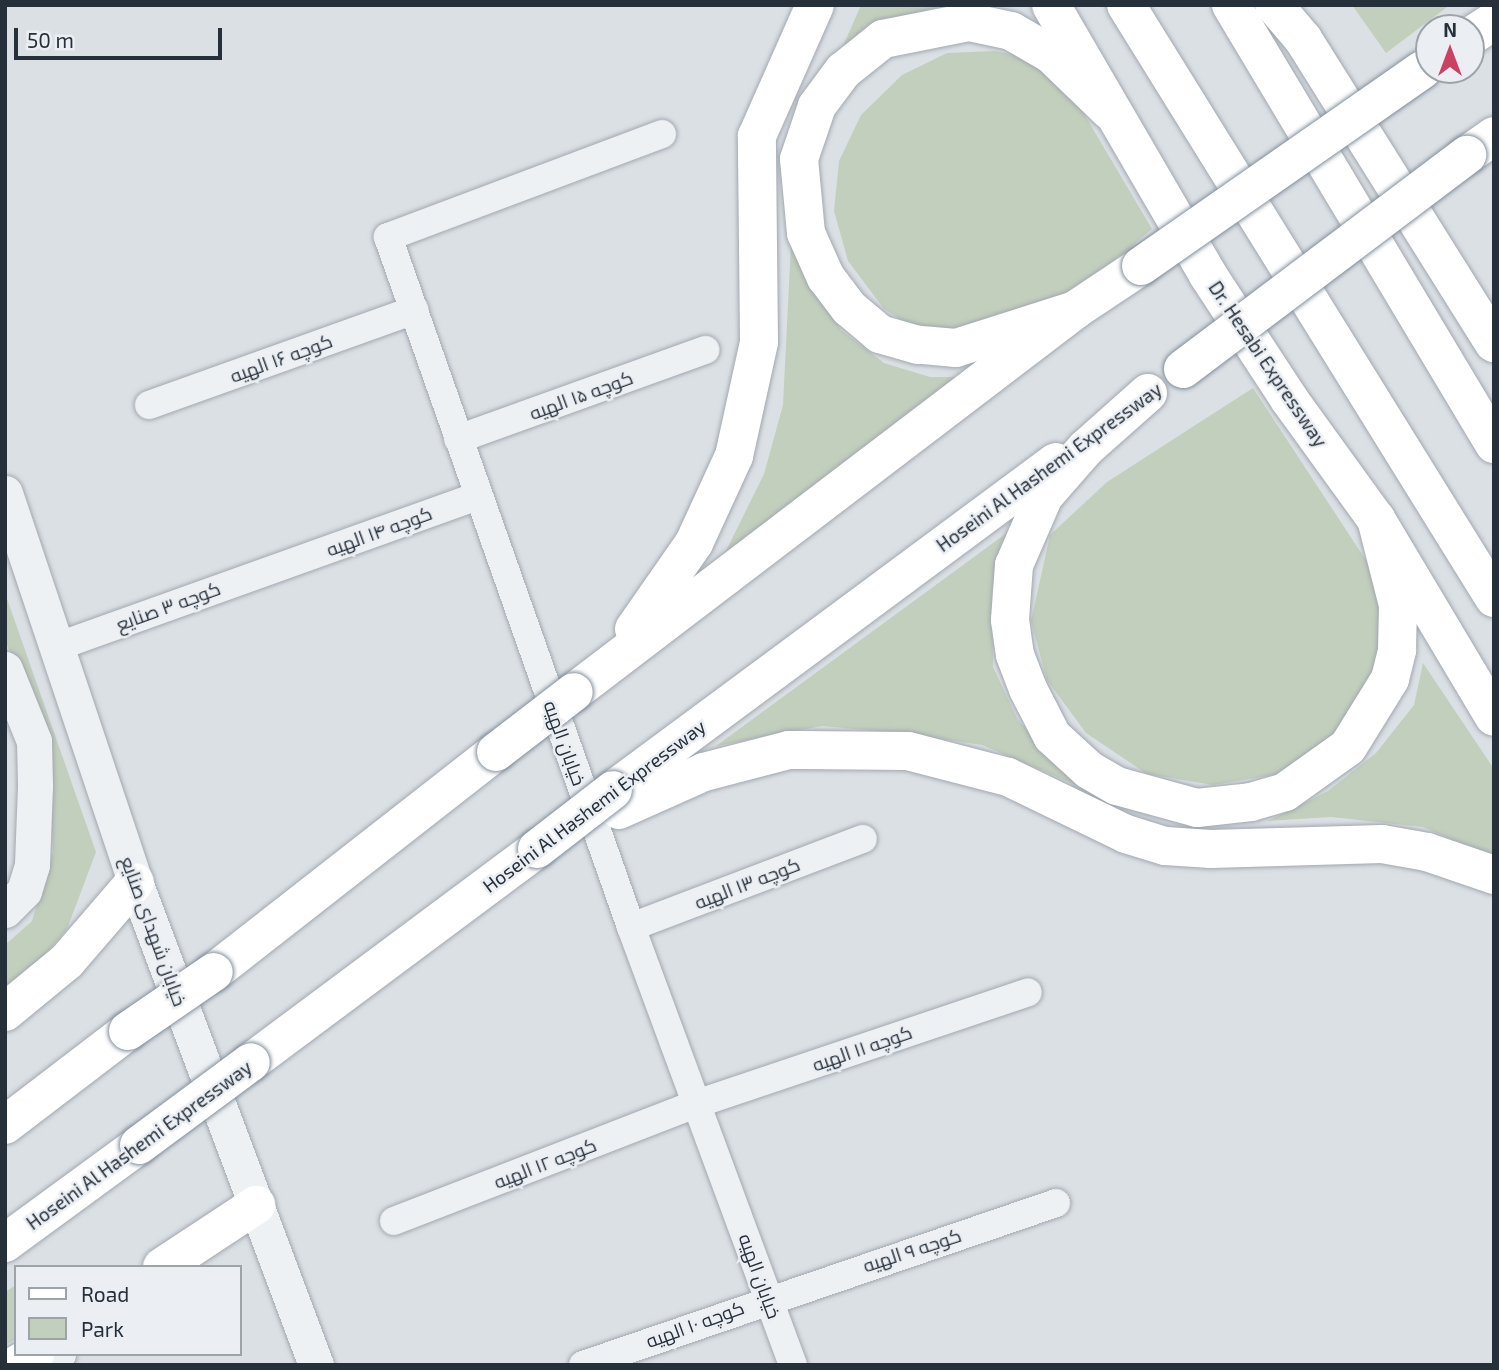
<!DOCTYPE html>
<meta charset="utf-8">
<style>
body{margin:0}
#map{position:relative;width:1499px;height:1370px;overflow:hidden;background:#dbe0e5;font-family:"Exo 2",Cairo,sans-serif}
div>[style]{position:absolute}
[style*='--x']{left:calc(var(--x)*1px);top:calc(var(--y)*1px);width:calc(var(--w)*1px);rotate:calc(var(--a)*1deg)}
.green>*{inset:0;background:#c3cfbd}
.roads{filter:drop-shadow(0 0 2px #a1a8af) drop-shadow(0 0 2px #a1a8af)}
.minor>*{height:28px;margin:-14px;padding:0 14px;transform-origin:14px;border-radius:14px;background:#eef1f4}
.tertiary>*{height:35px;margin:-17.5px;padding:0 17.5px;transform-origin:17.5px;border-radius:17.5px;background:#eef1f4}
.secondary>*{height:38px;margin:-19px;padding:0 19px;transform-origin:19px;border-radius:19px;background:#fff}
.trunk>*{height:38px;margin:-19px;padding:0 19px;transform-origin:19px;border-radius:19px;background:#fff}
.bridges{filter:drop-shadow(0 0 2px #838f9c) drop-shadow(0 0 2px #838f9c)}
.trunk-bridge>*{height:38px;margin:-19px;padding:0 19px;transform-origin:19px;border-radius:19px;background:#fff}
span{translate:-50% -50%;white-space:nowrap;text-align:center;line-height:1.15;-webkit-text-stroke:5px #ebeff3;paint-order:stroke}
.street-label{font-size:19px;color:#26303b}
.frame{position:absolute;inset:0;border:7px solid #26303b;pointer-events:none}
.legend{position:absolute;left:14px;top:1265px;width:228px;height:91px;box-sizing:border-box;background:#ebeff3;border:2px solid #9ca3a9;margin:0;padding:9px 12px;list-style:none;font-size:21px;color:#26303b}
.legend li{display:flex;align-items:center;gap:14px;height:35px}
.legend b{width:35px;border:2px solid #9ca3a9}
.north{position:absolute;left:1415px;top:14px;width:70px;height:70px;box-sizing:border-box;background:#ebeff3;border:2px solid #9ca3a9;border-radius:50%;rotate:0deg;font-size:19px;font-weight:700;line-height:28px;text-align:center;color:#26303b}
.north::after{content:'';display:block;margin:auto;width:24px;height:32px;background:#ca4164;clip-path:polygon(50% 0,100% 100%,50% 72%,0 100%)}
.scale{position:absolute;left:14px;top:28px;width:208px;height:32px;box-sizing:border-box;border:4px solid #26303b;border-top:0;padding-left:9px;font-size:21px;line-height:24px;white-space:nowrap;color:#26303b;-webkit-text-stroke:5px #ebeff3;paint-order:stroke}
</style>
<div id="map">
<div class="green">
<i style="clip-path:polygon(861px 5px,951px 5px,902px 16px,837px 60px)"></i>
<i style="clip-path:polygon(1352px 5px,1450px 5px,1386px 53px)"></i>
<i style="clip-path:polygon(995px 51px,1035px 59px,1070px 90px,1152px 229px,1107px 266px,1042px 308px,978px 331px,913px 327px,884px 309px,848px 261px,834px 211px,839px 161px,861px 115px,902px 75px,947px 53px)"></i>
<i style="clip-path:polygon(791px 244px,841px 330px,884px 363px,930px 377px,965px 377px,717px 569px,764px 474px,783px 405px)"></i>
<i style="clip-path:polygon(1253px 388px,1373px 571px,1384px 647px,1338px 736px,1274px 775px,1213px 785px,1147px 774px,1086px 733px,1047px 680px,1031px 621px,1050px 535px,1107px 482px)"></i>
<i style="clip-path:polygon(1008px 532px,992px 589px,993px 667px,1018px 720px,1081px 787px,982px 745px,900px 733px,822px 726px,716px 746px)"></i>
<i style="clip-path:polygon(5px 593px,96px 852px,67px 929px,38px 963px,5px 989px,5px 945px,32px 921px,53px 852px,49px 752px,5px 640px)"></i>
<i style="clip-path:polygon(1423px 663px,1494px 769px,1494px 858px,1423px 827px,1331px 817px,1268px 821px,1328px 791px,1376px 753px,1414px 705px)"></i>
<i style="clip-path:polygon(16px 1285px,16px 1339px,5px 1345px,5px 1292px)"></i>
</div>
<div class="roads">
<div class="minor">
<i style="--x:662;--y:134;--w:293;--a:159.4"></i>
<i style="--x:388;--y:237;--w:732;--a:70.6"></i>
<i style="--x:631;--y:927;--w:467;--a:69.7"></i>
<i style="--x:149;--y:405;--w:282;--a:-19.7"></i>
<i style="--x:458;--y:439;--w:263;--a:-19.8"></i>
<i style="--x:56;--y:647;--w:447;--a:-19.7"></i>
<i style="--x:631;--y:927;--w:248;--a:-20.8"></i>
<i style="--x:394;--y:1221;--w:324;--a:-21.2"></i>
<i style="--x:696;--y:1104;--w:350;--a:-18.6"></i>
<i style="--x:583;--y:1365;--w:500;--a:-18.9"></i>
</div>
<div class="tertiary">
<i style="--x:5;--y:493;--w:410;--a:71.5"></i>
<i style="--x:135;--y:882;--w:516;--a:69.46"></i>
<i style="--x:5;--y:669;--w:78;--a:68.1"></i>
<i style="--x:34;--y:741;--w:45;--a:88.7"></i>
<i style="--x:35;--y:786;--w:79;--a:92.2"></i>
<i style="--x:32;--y:865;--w:27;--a:107"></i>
<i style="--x:24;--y:891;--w:27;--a:135"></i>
<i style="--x:48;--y:1365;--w:15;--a:-48"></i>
</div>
<div class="secondary">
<i style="--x:1051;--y:5;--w:312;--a:59.8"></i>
<i style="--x:1208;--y:275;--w:148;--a:56.8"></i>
<i style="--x:1289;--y:399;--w:148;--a:54.1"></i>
<i style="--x:1376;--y:519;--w:230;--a:59.2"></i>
</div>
<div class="trunk">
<i style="--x:1126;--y:5;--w:698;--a:58.18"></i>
<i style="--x:1231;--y:5;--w:512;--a:59.07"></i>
<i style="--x:1274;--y:5;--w:45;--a:49.5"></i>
<i style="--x:1303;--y:39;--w:359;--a:57.9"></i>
<i style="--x:1471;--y:36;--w:27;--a:-33"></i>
<i style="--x:1467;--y:155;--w:33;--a:-35"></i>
<i style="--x:1075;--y:310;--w:125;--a:162.3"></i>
<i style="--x:956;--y:348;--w:38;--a:-175"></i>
<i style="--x:918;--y:345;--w:40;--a:-164"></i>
<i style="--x:880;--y:334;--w:40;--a:-140"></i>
<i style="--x:849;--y:308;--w:38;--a:-127"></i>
<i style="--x:826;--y:278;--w:49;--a:-114"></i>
<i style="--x:806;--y:233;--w:74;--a:-95.4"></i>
<i style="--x:799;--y:159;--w:56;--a:-71.2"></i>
<i style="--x:817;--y:106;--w:44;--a:-53.4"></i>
<i style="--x:843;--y:71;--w:51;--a:-38.7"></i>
<i style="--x:883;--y:39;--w:88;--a:-11.2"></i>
<i style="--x:969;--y:22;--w:43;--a:12.1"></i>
<i style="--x:1011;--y:31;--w:46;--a:29.9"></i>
<i style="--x:1051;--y:54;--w:82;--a:44"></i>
<i style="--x:1148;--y:393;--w:83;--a:138.4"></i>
<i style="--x:1086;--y:448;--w:64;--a:131.2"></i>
<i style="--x:1044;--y:496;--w:75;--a:113.5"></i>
<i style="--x:1014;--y:565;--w:55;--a:94.2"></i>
<i style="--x:1010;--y:620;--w:35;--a:82"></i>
<i style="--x:1015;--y:655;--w:36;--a:69"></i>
<i style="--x:1028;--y:689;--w:53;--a:62.9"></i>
<i style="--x:1052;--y:736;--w:50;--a:42.6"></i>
<i style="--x:1089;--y:770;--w:32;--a:30"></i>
<i style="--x:1117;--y:786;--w:83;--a:15.4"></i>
<i style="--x:1197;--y:808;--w:54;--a:-6.3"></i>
<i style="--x:1251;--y:802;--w:35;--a:-16"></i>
<i style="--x:1285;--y:792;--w:77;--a:-35.5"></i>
<i style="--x:1348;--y:747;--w:80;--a:-58.3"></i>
<i style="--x:1390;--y:679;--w:30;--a:-76"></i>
<i style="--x:1397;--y:650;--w:45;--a:-88.7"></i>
<i style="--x:1398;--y:605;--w:89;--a:-104.3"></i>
<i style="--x:634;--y:629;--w:105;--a:-55.1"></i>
<i style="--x:694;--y:543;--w:96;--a:-65.3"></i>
<i style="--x:734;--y:456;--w:117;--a:-77.6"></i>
<i style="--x:759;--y:342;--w:206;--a:-90.6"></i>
<i style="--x:757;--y:136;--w:143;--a:-66.1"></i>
<i style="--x:574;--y:692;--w:630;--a:-37.32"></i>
<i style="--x:1075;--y:310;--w:79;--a:-33.7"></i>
<i style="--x:613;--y:790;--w:551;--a:-36.52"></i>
<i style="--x:619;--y:810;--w:93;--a:-24.1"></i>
<i style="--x:704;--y:772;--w:88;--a:-14.5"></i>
<i style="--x:789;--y:750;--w:119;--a:0.5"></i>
<i style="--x:908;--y:751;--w:103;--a:14.6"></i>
<i style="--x:1008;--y:777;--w:131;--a:25.8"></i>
<i style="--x:1126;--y:834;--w:41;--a:17.1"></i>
<i style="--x:1165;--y:846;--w:46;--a:3.7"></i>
<i style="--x:1211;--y:849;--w:171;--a:-1.7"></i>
<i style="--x:1382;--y:844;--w:46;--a:10.1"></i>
<i style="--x:1427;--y:852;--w:71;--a:18.9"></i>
<i style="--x:214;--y:972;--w:358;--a:-38"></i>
<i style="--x:5;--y:1012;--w:80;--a:-39.4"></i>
<i style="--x:67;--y:961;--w:104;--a:-49.3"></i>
<i style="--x:251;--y:1062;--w:357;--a:-36.7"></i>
<i style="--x:5;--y:1125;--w:155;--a:-37.4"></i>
<i style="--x:5;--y:1243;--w:166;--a:-36.2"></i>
<i style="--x:162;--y:1267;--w:113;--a:-33.4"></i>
<i style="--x:16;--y:1365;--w:22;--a:-30"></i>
</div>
</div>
<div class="bridges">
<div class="trunk-bridge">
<i style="--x:1141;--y:266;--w:343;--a:-34.9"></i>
<i style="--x:1183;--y:369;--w:356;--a:-37"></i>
<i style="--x:496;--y:752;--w:98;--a:-37.6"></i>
<i style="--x:537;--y:849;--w:96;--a:-37.8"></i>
<i style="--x:128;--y:1031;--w:104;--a:-34.5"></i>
<i style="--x:139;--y:1145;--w:139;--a:-36.5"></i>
</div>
</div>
<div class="street-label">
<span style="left:281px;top:358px;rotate:-20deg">کوچه ۱۶ الهیه</span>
<span style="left:1268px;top:364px;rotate:56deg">Dr. Hesabi Expressway</span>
<span style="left:581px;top:395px;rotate:-20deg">کوچه ۱۵ الهیه</span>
<span style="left:1049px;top:467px;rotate:-36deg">Hoseini Al Hashemi Expressway</span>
<span style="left:379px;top:531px;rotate:-20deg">کوچه ۱۴ الهیه</span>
<span style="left:168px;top:606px;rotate:-20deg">کوچه ۳ صنایع</span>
<span style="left:565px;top:743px;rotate:70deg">خیابان الهیه</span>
<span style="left:594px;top:806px;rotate:-37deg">Hoseini Al Hashemi Expressway</span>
<span style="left:747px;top:883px;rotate:-21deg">کوچه ۱۳ الهیه</span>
<span style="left:154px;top:931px;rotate:70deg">خیابان شهدای صنایع</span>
<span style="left:862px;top:1048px;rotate:-19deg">کوچه ۱۱ الهیه</span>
<span style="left:139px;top:1145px;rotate:-36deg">Hoseini Al Hashemi Expressway</span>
<span style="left:545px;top:1163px;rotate:-21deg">کوچه ۱۲ الهیه</span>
<span style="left:912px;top:1250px;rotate:-18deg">کوچه ۹ الهیه</span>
<span style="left:760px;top:1276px;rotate:70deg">خیابان الهیه</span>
<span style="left:695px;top:1324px;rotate:-20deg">کوچه ۱۰ الهیه</span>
</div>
<div class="frame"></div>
<ul class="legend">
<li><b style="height:9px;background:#fff"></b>Road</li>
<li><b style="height:19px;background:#c3cfbd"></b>Park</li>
</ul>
<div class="north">N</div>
<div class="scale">50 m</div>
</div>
